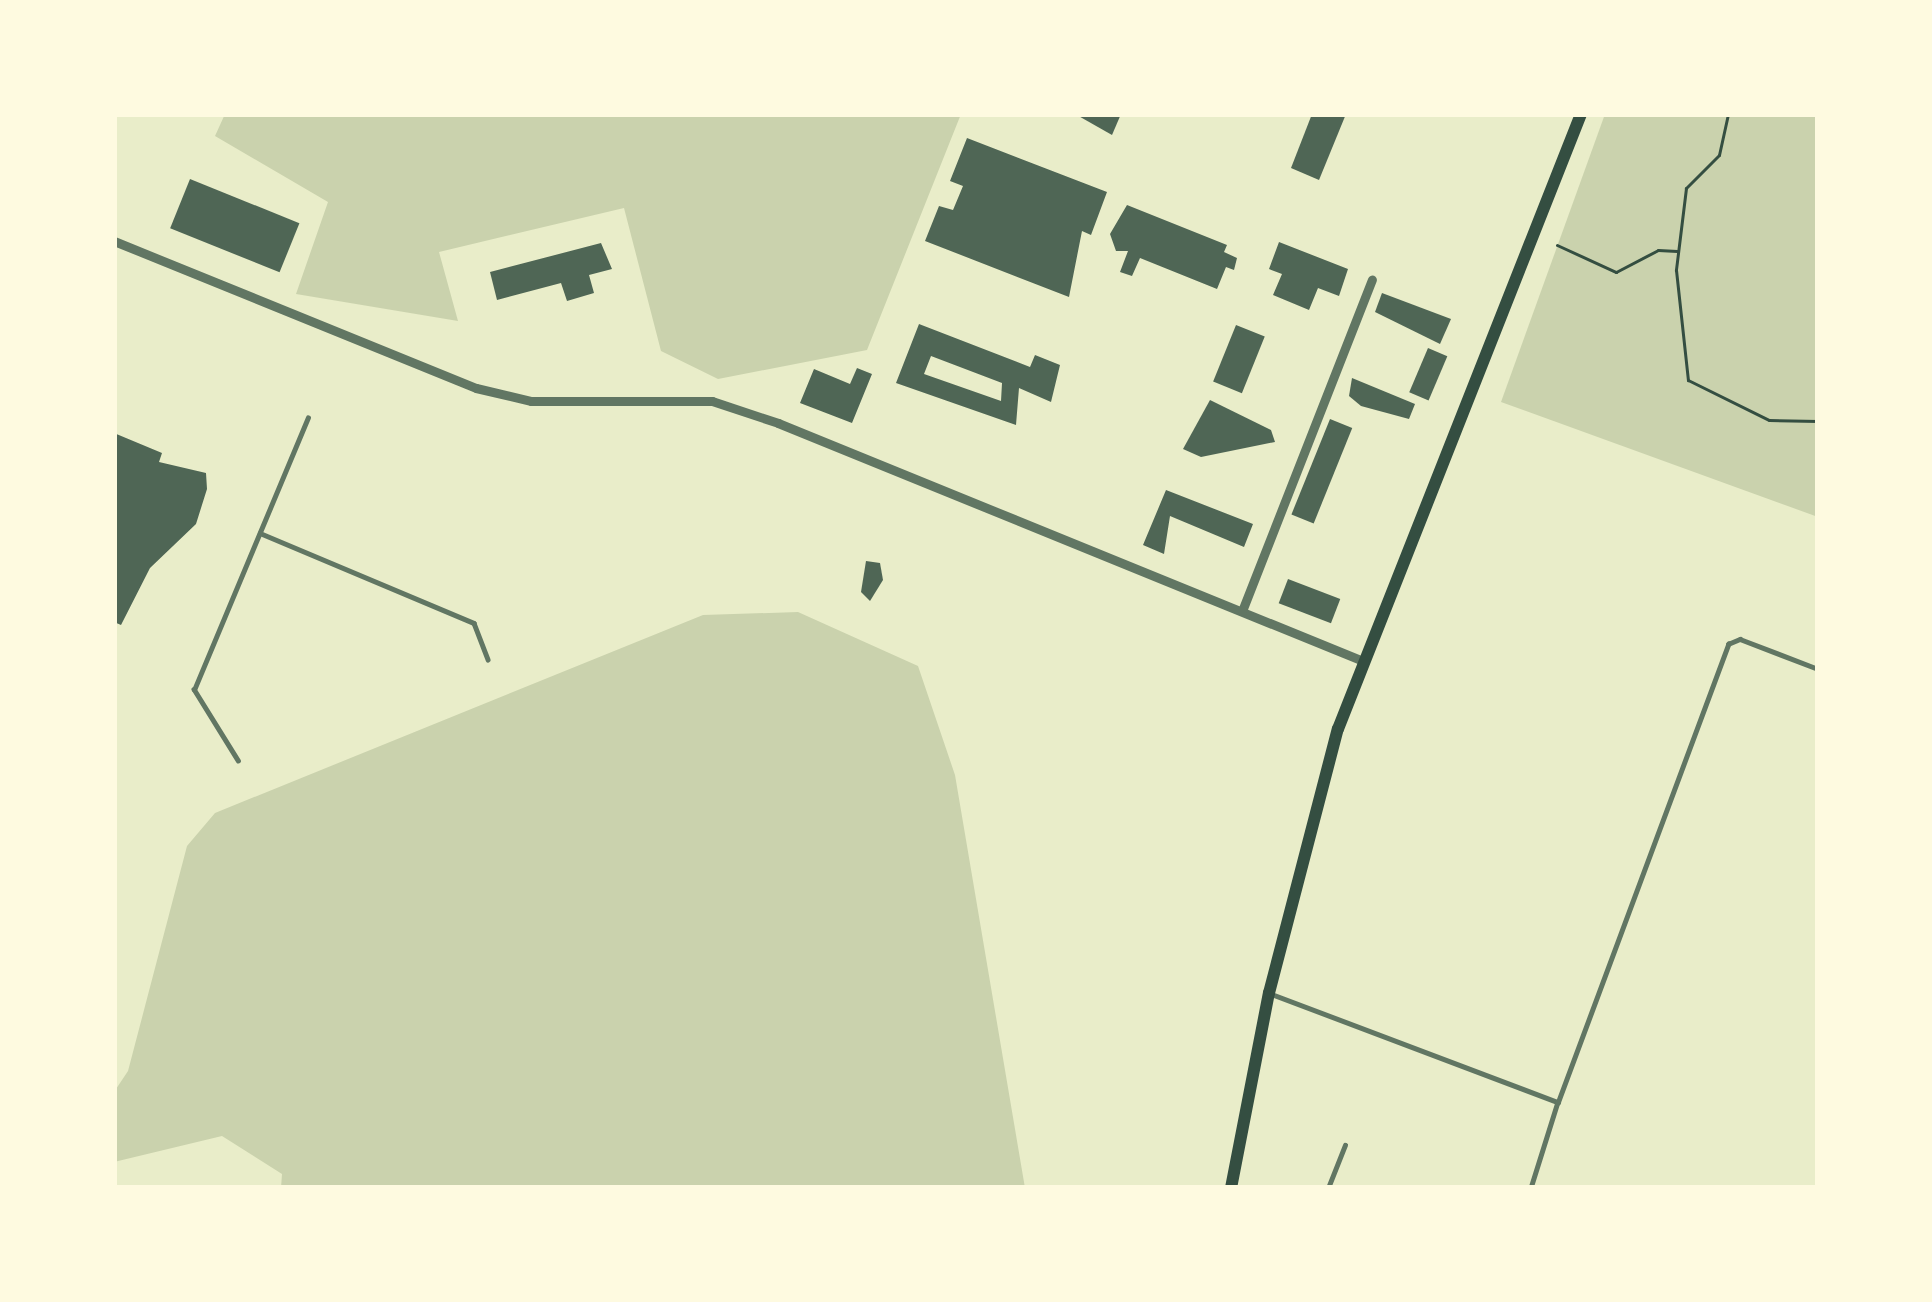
<!DOCTYPE html>
<style>
body{margin:0}
#map{position:relative;width:1932px;height:1302px;overflow:hidden;background:#e9edc9;font-family:Quicksand,sans-serif}
div>[style]{position:absolute}
[style*='--x']{left:calc(var(--x)*1px);top:calc(var(--y)*1px);width:calc(var(--w)*1px);rotate:calc(var(--a)*1deg)}
.green>*{inset:0;background:#cad2ad}
.building>*{inset:0;background:#4f6655;transform-origin:0 0}
.path>*{height:3px;margin:-1.5px;padding:0 1.5px;transform-origin:1.5px;border-radius:1.5px;background:#344e41}
.service>*{height:4.5px;margin:-2.25px;padding:0 2.25px;transform-origin:2.25px;border-radius:2.25px;background:#617663}
.minor>*{height:9px;margin:-4.5px;padding:0 4.5px;transform-origin:4.5px;border-radius:4.5px;background:#617663}
.secondary>*{height:12px;margin:-6px;padding:0 6px;transform-origin:6px;border-radius:6px;background:#344e41}
span{translate:-50% -50%;white-space:nowrap;text-align:center;line-height:1.15;-webkit-text-stroke:10px #fefae0;paint-order:stroke}
.frame{position:absolute;inset:0;border:117px solid #fefae0;pointer-events:none}
</style>
<div id="map">
<div class="green">
<i style="clip-path:polygon(225px 114px,961px 114px,867px 350px,718px 379px,661px 351px,624px 208px,439px 252px,458px 321px,296px 294px,328px 202px,215px 136px)"></i>
<i style="clip-path:polygon(1605px 114px,1818px 114px,1818px 517px,1501px 402px)"></i>
<i style="clip-path:polygon(798px 612px,918px 666px,955px 775px,1025px 1188px,281px 1188px,282px 1174px,222px 1136px,114px 1162px,114px 1092px,128px 1071px,187px 846px,215px 813px,703px 615px)"></i>
</div>
<div class="building">
<i style="clip-path:polygon(1075px 114px,1121px 114px,1112px 135px)"></i>
<i style="clip-path:polygon(1312px 114px,1346px 114px,1319px 180px,1291px 168px)"></i>
<i style="clip-path:polygon(967px 138px,1107px 192px,1091px 235px,1082px 231px,1069px 297px,925px 241px,939px 206px,953px 210px,963px 186px,950px 181px)"></i>
<i style="left:190px;top:179px;width:118px;height:53px;rotate:22deg"></i>
<i style="clip-path:polygon(1127px 205px,1227px 245px,1224px 252px,1237px 258px,1234px 270px,1226px 267px,1217px 289px,1140px 258px,1132px 276px,1120px 272px,1128px 251px,1116px 251px,1110px 234px)"></i>
<i style="clip-path:polygon(1279px 242px,1348px 269px,1339px 296px,1318px 288px,1309px 310px,1273px 295px,1282px 274px,1269px 269px)"></i>
<i style="clip-path:polygon(601px 243px,612px 269px,589px 275px,594px 293px,567px 301px,561px 283px,497px 300px,490px 272px)"></i>
<i style="clip-path:polygon(1382px 293px,1451px 319px,1440px 344px,1375px 312px)"></i>
<i style="clip-path:polygon(evenodd,919px 324px,1030px 367px,1035px 355px,1060px 365px,1051px 402px,1019px 388px,1016px 425px,896px 383px,919px 324px,931px 356px,1002px 383px,1001px 401px,924px 374px,931px 356px)"></i>
<i style="left:1236px;top:325px;width:31px;height:61px;rotate:22deg"></i>
<i style="left:1428px;top:348px;width:21px;height:48px;rotate:23deg"></i>
<i style="clip-path:polygon(857px 368px,872px 374px,852px 423px,800px 403px,814px 369px,850px 384px)"></i>
<i style="clip-path:polygon(1352px 378px,1415px 404px,1409px 419px,1361px 406px,1349px 396px)"></i>
<i style="clip-path:polygon(1210px 400px,1271px 430px,1275px 442px,1201px 457px,1183px 449px)"></i>
<i style="left:1330px;top:419px;width:24px;height:103px;rotate:22deg"></i>
<i style="clip-path:polygon(114px 433px,162px 453px,159px 462px,206px 473px,207px 489px,196px 524px,150px 568px,121px 625px,114px 622px)"></i>
<i style="clip-path:polygon(1166px 490px,1253px 524px,1244px 547px,1170px 516px,1164px 554px,1143px 545px)"></i>
<i style="clip-path:polygon(866px 561px,880px 563px,883px 580px,870px 601px,861px 592px)"></i>
<i style="left:1288px;top:579px;width:56px;height:26px;rotate:21deg"></i>
</div>
<div class="path">
<i style="--x:1728;--y:114;--w:42;--a:102.4"></i>
<i style="--x:1719;--y:155;--w:47;--a:135"></i>
<i style="--x:1686;--y:188;--w:83;--a:97"></i>
<i style="--x:1676;--y:270;--w:111;--a:83.8"></i>
<i style="--x:1688;--y:380;--w:90;--a:26.3"></i>
<i style="--x:1769;--y:420;--w:49;--a:1.2"></i>
<i style="--x:1557;--y:245;--w:65;--a:24.6"></i>
<i style="--x:1616;--y:272;--w:47;--a:-27.6"></i>
<i style="--x:1658;--y:250;--w:19;--a:3"></i>
</div>
<div class="service">
<i style="--x:260;--y:533;--w:232;--a:22.8"></i>
<i style="--x:474;--y:623;--w:39;--a:69"></i>
<i style="--x:238;--y:761;--w:84;--a:-121.8"></i>
<i style="--x:194;--y:690;--w:295;--a:-67.3"></i>
<i style="--x:1269;--y:993;--w:309;--a:20.7"></i>
<i style="--x:1558;--y:1102;--w:90;--a:107.4"></i>
<i style="--x:1558;--y:1102;--w:489;--a:-69.6"></i>
<i style="--x:1728;--y:644;--w:13;--a:-23"></i>
<i style="--x:1740;--y:639;--w:84;--a:21"></i>
<i style="--x:1328;--y:1188;--w:46;--a:-68.4"></i>
</div>
<div class="minor">
<i style="--x:114;--y:241;--w:391;--a:22.1"></i>
<i style="--x:476;--y:388;--w:57;--a:13.3"></i>
<i style="--x:531;--y:401;--w:181;--a:0"></i>
<i style="--x:712;--y:401;--w:70;--a:18.4"></i>
<i style="--x:778;--y:423;--w:632;--a:22.14"></i>
<i style="--x:1242;--y:611;--w:356;--a:-68.6"></i>
</div>
<div class="secondary">
<i style="--x:1231;--y:1188;--w:199;--a:-79"></i>
<i style="--x:1269;--y:993;--w:273;--a:-75.4"></i>
<i style="--x:1338;--y:729;--w:661;--a:-68.44"></i>
</div>
<div class="frame"></div>
</div>
